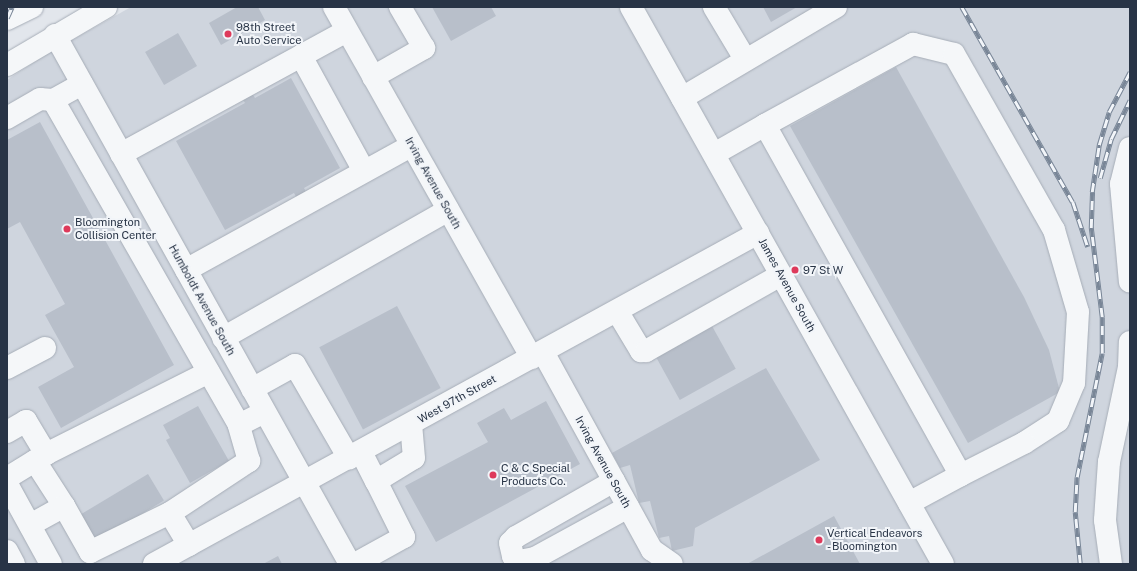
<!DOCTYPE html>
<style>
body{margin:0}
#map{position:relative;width:1137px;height:571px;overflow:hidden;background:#e2e6ec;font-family:"Public Sans",sans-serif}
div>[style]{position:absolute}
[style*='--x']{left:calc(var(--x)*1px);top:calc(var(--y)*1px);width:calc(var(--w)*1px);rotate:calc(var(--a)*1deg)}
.built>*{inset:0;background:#cfd5de}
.building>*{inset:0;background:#b8bfca;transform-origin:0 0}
.roads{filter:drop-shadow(0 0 1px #a6adb7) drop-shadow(0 0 1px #a6adb7)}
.minor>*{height:22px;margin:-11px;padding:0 11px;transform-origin:11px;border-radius:11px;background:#f5f7f9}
.rail>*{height:4.5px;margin-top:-2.25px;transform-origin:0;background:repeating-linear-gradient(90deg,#f2f5f9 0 9px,#798697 0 18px);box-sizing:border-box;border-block:1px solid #798697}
.dots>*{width:11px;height:11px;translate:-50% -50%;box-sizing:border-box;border:2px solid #f2f5f9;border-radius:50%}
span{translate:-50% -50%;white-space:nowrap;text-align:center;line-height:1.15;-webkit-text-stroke:4px #f2f5f9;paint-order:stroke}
.poi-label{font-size:11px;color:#283446}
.left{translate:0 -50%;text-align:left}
.street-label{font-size:11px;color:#283446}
.frame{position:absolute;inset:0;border:8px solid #283446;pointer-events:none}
</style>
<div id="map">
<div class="built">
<i style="clip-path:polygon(131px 7px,1130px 7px,1130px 564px,7px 564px,7px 80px,40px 58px)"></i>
</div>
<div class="building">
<i style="clip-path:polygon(237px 7px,258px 7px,265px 20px,221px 45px,209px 23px)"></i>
<i style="clip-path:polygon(432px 7px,491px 7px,496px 16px,451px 41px)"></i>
<i style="clip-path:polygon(763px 7px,797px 7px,771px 22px)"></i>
<i style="left:178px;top:33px;width:38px;height:38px;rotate:60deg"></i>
<i style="clip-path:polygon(896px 67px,1024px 297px,1049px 350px,1060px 392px,968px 443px,790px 126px)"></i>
<i style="clip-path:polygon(291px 78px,340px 168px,304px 188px,309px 197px,299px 202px,294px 193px,225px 230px,176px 141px,245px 103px,240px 95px,250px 90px,255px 98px)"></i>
<i style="clip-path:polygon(40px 122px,174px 365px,61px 428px,38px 387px,74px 367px,45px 315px,65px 304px,20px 222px,7px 229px,7px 140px)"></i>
<i style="left:397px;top:306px;width:93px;height:88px;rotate:62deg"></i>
<i style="left:712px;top:326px;width:49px;height:64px;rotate:61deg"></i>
<i style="clip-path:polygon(766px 368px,820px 460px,695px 528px,693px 546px,672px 551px,669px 536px,659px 538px,650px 501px,639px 503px,630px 465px,620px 468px,612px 453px)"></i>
<i style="clip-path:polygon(546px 401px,580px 464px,436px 542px,405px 486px,488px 442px,477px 423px,504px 408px,511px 420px)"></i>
<i style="clip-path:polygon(198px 406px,229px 461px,190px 483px,166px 440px,170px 438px,163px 425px)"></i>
<i style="left:148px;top:474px;width:31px;height:87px;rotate:59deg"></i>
<i style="clip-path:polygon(834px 516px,860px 564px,747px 564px)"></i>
<i style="clip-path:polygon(278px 556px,282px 564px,263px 564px)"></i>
</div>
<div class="roads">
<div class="minor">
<i style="--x:334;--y:7;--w:403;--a:60.6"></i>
<i style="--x:631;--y:7;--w:638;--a:60.74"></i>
<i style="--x:714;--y:7;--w:61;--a:59.2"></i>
<i style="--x:7;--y:19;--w:28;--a:-26"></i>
<i style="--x:55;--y:35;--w:606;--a:60.85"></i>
<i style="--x:301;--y:56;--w:131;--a:61.3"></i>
<i style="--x:7;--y:65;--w:115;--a:-30.4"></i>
<i style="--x:373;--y:77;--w:59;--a:-29.6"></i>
<i style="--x:424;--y:48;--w:48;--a:-120.3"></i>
<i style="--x:82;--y:84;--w:33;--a:151"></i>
<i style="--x:53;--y:100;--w:374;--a:60.2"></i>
<i style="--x:239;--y:425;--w:28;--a:-27"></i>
<i style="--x:682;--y:98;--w:179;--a:-30.6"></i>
<i style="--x:7;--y:118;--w:38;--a:-30"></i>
<i style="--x:40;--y:99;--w:13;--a:4"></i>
<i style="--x:765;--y:125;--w:169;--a:-28.7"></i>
<i style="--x:913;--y:44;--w:42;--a:13.7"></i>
<i style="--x:954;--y:54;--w:202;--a:60.4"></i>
<i style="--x:1054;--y:230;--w:85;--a:73.7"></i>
<i style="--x:1078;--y:312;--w:71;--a:93.2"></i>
<i style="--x:1074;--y:383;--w:41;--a:112.8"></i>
<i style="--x:1058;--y:421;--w:40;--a:147.1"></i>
<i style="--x:1024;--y:443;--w:71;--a:153.1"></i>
<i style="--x:1130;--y:148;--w:37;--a:104"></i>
<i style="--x:1121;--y:184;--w:98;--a:84.8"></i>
<i style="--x:121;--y:154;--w:257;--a:-28.6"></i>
<i style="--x:714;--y:154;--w:59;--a:-29.6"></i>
<i style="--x:765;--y:125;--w:401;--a:60.8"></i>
<i style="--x:961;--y:475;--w:59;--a:151.7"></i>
<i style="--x:186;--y:270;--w:257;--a:-28.9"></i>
<i style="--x:617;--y:311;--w:47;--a:59"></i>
<i style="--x:641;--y:351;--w:5;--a:0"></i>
<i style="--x:646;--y:351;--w:155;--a:-29.4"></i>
<i style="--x:223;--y:338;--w:259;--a:-29.6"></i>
<i style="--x:543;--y:352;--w:226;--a:61.2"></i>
<i style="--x:652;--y:550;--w:24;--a:35"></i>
<i style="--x:7;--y:368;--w:43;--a:-27.8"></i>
<i style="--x:252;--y:389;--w:49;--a:-29.2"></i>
<i style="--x:295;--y:365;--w:108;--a:59.9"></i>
<i style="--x:7;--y:432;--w:22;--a:-30"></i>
<i style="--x:26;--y:421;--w:39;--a:59"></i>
<i style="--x:361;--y:452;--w:33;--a:63"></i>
<i style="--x:376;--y:481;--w:44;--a:-31.2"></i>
<i style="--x:414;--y:458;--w:34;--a:-95"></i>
<i style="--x:35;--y:461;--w:54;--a:57.2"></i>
<i style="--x:7;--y:478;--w:46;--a:-31.6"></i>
<i style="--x:46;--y:454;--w:182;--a:-26.7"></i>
<i style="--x:614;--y:481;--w:113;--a:150.3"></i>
<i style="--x:516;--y:537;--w:8;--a:135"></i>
<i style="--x:510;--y:543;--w:13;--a:77"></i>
<i style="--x:513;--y:556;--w:8;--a:40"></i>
<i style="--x:519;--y:561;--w:16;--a:-11"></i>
<i style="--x:535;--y:558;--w:106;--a:-28.7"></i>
<i style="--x:7;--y:484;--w:91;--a:61.2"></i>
<i style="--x:30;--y:525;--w:39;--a:-29"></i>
<i style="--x:64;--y:506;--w:53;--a:60.5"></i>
<i style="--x:90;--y:552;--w:89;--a:-26"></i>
<i style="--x:189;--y:545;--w:37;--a:-121"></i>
<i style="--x:170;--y:513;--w:95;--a:-33.4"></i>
<i style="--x:249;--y:461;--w:37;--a:-106"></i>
<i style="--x:7;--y:551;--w:15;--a:62"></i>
<i style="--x:154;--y:564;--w:689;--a:-28.72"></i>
<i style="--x:355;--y:564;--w:56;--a:-28.9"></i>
<i style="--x:404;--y:537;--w:63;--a:-116.6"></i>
<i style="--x:1111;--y:564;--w:44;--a:-97.8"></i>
<i style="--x:1105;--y:520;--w:58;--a:-86.1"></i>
<i style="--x:1109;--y:462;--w:97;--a:-78.1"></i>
<i style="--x:1129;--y:367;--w:25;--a:-88"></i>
</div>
</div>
<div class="rail">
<i style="--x:962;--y:7;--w:224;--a:60.4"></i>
<i style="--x:1073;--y:202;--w:47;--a:71.6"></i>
<i style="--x:7;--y:18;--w:12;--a:-66"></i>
<i style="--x:1100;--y:178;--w:41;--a:-74.2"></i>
<i style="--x:1111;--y:139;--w:43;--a:-64"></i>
<i style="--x:1080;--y:564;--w:52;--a:-95.5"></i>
<i style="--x:1075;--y:512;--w:35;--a:-87"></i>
<i style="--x:1077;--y:477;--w:126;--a:-78.6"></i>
<i style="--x:1102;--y:353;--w:36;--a:-90"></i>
<i style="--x:1102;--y:317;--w:90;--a:-97"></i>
<i style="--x:1091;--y:228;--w:36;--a:-88"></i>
<i style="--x:1092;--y:192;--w:48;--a:-81.5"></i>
<i style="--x:1099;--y:145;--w:34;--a:-73"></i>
<i style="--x:1109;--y:112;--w:45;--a:-62.3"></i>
</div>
<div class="dots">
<i style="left:228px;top:34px;background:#de3a5b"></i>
<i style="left:67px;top:229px;background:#de3a5b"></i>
<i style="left:795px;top:270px;background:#de3a5b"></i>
<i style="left:493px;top:475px;background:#de3a5b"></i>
<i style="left:819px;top:540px;background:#de3a5b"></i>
</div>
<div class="poi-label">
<span class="left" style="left:236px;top:34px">98th Street<br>Auto Service</span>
<span class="left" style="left:75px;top:229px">Bloomington<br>Collision Center</span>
<span class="left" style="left:803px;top:270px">97 St W</span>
<span class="left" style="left:501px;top:475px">C &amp; C Special<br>Products Co.</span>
<span class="left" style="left:827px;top:540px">Vertical Endeavors<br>- Bloomington</span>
</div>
<div class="street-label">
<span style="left:433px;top:183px;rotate:61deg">Irving Avenue South</span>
<span style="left:787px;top:285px;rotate:61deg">James Avenue South</span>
<span style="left:202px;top:300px;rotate:61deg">Humboldt Avenue South</span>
<span style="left:457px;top:399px;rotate:-29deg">West 97th Street</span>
<span style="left:603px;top:462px;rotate:61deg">Irving Avenue South</span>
</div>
<div class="frame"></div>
</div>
